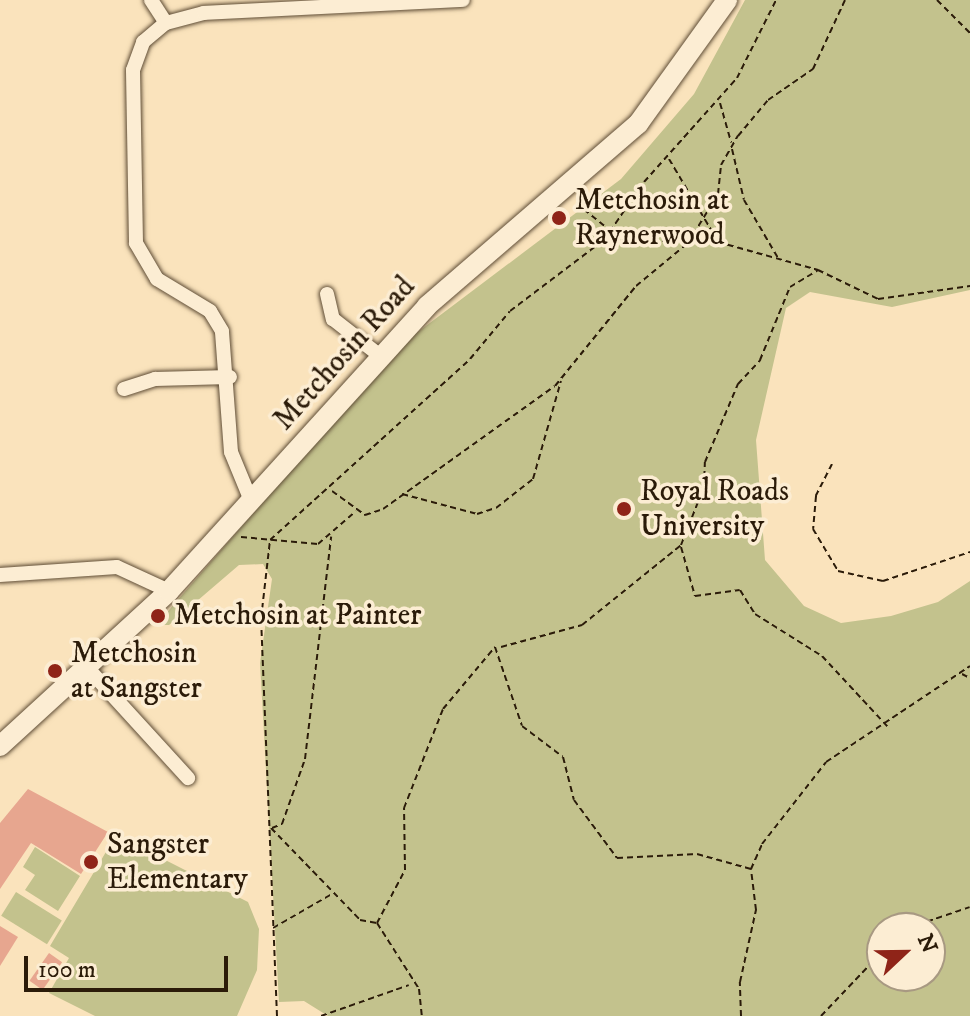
<!DOCTYPE html>
<style>
body{margin:0}
#map{position:relative;width:970px;height:1016px;overflow:hidden;background:#fae3bc;font-family:"IM FELL DW Pica",serif}
div>[style]{position:absolute}
[style*='--x']{left:calc(var(--x)*1px);top:calc(var(--y)*1px);width:calc(var(--w)*1px);rotate:calc(var(--a)*1deg)}
.green>*{inset:0;background:#c3c28d;transform-origin:0 0}
.building>*{inset:0;background:#e7a68f;transform-origin:0 0}
.path>*{height:2px;margin-top:-1px;transform-origin:0;background:repeating-linear-gradient(90deg,#2b1b09 0 6px,transparent 0 10px)}
.roads{filter:drop-shadow(0 0 2px #5f4d36) drop-shadow(0 0 2px #5f4d36)}
.street>*{height:14px;margin:-7px;padding:0 7px;transform-origin:7px;border-radius:7px;background:#fcedd3}
.secondary>*{height:20px;margin:-10px;padding:0 10px;transform-origin:10px;border-radius:10px;background:#fcedd3}
.dots>*{width:22px;height:22px;translate:-50% -50%;box-sizing:border-box;border:4px solid #fcedd3;border-radius:50%}
span{translate:-50% -50%;white-space:nowrap;text-align:center;line-height:1.15;-webkit-text-stroke:7px #fcedd3;paint-order:stroke}
.poi-label{font-size:30px;color:#2b1b09}
.left{translate:0 -50%;text-align:left}
.street-label{font-size:30px;color:#2b1b09}
.north{position:absolute;left:866px;top:912px;width:80px;height:80px;box-sizing:border-box;background:#fcedd3;border:2px solid #a89982;border-radius:50%;rotate:68deg;font-size:22px;font-weight:700;line-height:32px;text-align:center;color:#2b1b09}
.north::after{content:'';display:block;margin:auto;width:28px;height:36px;background:#8f2418;clip-path:polygon(50% 0,100% 100%,50% 72%,0 100%)}
.scale{position:absolute;left:24px;top:956px;width:204px;height:36px;box-sizing:border-box;border:4px solid #2b1b09;border-top:0;padding-left:10px;font-size:24px;line-height:28px;white-space:nowrap;color:#2b1b09;-webkit-text-stroke:6px #fcedd3;paint-order:stroke}
</style>
<div id="map">
<div class="green">
<i style="clip-path:polygon(evenodd,745px 0,970px 0,970px 290px,892px 307px,810px 292px,786px 308px,756px 440px,765px 560px,804px 606px,841px 623px,891px 616px,938px 602px,970px 581px,970px 1016px,328px 1016px,304px 1001px,279px 1002px,260px 663px,272px 579px,263px 564px,239px 565px,169px 625px,156px 625px,398px 347px,621px 179px,694px 94px,745px 0,882px 928px,930px 928px,930px 976px,882px 976px,882px 928px)"></i>
<i style="clip-path:polygon(116px 835px,248px 902px,259px 929px,257px 970px,237px 1016px,95px 1016px,49px 993px,69px 958px,50px 946px)"></i>
<i style="clip-path:polygon(35px 847px,80px 876px,58px 911px,25px 890px,35px 875px,23px 867px)"></i>
<i style="left:16px;top:892px;width:54px;height:28px;rotate:32deg"></i>
</div>
<div class="building">
<i style="clip-path:polygon(28px 789px,108px 832px,81px 874px,31px 843px,0 889px,0 823px)"></i>
<i style="clip-path:polygon(0 926px,18px 937px,0 966px)"></i>
<i style="left:49px;top:953px;width:16px;height:34px;rotate:35deg"></i>
</div>
<div class="path">
<i style="--x:937;--y:0;--w:47;--a:45"></i>
<i style="--x:720;--y:103;--w:41;--a:74.2"></i>
<i style="--x:732;--y:149;--w:52;--a:76.8"></i>
<i style="--x:744;--y:200;--w:67;--a:59.6"></i>
<i style="--x:669;--y:159;--w:94;--a:59.3"></i>
<i style="--x:576;--y:203;--w:59;--a:38.8"></i>
<i style="--x:622;--y:240;--w:96;--a:1.2"></i>
<i style="--x:718;--y:242;--w:104;--a:15.6"></i>
<i style="--x:818;--y:270;--w:67;--a:25.8"></i>
<i style="--x:878;--y:299;--w:93;--a:-8"></i>
<i style="--x:832;--y:464;--w:36;--a:117"></i>
<i style="--x:816;--y:496;--w:33;--a:95"></i>
<i style="--x:813;--y:529;--w:49;--a:59.2"></i>
<i style="--x:838;--y:571;--w:46;--a:12.5"></i>
<i style="--x:883;--y:581;--w:92;--a:-18.4"></i>
<i style="--x:332;--y:491;--w:41;--a:36"></i>
<i style="--x:365;--y:515;--w:19;--a:-18"></i>
<i style="--x:383;--y:509;--w:211;--a:-35.6"></i>
<i style="--x:555;--y:386;--w:129;--a:-51"></i>
<i style="--x:636;--y:286;--w:67;--a:-39.6"></i>
<i style="--x:688;--y:243;--w:57;--a:-58.5"></i>
<i style="--x:718;--y:194;--w:29;--a:-84"></i>
<i style="--x:721;--y:165;--w:34;--a:-60"></i>
<i style="--x:738;--y:136;--w:47;--a:-50.2"></i>
<i style="--x:768;--y:100;--w:55;--a:-34.6"></i>
<i style="--x:813;--y:69;--w:76;--a:-65.1"></i>
<i style="--x:402;--y:494;--w:78;--a:14.9"></i>
<i style="--x:477;--y:514;--w:20;--a:-18"></i>
<i style="--x:496;--y:508;--w:47;--a:-38.1"></i>
<i style="--x:533;--y:479;--w:102;--a:-74.1"></i>
<i style="--x:241;--y:537;--w:77;--a:5.2"></i>
<i style="--x:318;--y:544;--w:50;--a:-41"></i>
<i style="--x:681;--y:547;--w:51;--a:74.1"></i>
<i style="--x:695;--y:596;--w:45;--a:-7.6"></i>
<i style="--x:740;--y:590;--w:28;--a:58"></i>
<i style="--x:755;--y:614;--w:79;--a:32.1"></i>
<i style="--x:822;--y:656;--w:96;--a:47.1"></i>
<i style="--x:501;--y:647;--w:84;--a:-15.2"></i>
<i style="--x:582;--y:625;--w:127;--a:-38.9"></i>
<i style="--x:681;--y:545;--w:62;--a:-68.4"></i>
<i style="--x:704;--y:487;--w:25;--a:-88"></i>
<i style="--x:705;--y:462;--w:85;--a:-67.1"></i>
<i style="--x:738;--y:384;--w:33;--a:-47"></i>
<i style="--x:760;--y:360;--w:79;--a:-67.7"></i>
<i style="--x:790;--y:287;--w:33;--a:-31"></i>
<i style="--x:962;--y:674;--w:9;--a:27"></i>
<i style="--x:271;--y:828;--w:128;--a:45.9"></i>
<i style="--x:360;--y:920;--w:17;--a:10"></i>
<i style="--x:377;--y:923;--w:78;--a:57.5"></i>
<i style="--x:419;--y:989;--w:27;--a:84"></i>
<i style="--x:272;--y:828;--w:11;--a:-22"></i>
<i style="--x:282;--y:824;--w:69;--a:-70.5"></i>
<i style="--x:305;--y:759;--w:224;--a:-83.3"></i>
<i style="--x:377;--y:923;--w:60;--a:-62.2"></i>
<i style="--x:405;--y:870;--w:62;--a:-90.9"></i>
<i style="--x:404;--y:808;--w:106;--a:-68.5"></i>
<i style="--x:443;--y:709;--w:81;--a:-50"></i>
<i style="--x:495;--y:647;--w:83;--a:71.1"></i>
<i style="--x:522;--y:726;--w:51;--a:37.1"></i>
<i style="--x:563;--y:757;--w:44;--a:75.7"></i>
<i style="--x:574;--y:800;--w:72;--a:53.4"></i>
<i style="--x:617;--y:858;--w:80;--a:-2.9"></i>
<i style="--x:697;--y:854;--w:56;--a:15.5"></i>
<i style="--x:273;--y:928;--w:68;--a:-30"></i>
<i style="--x:908;--y:928;--w:65;--a:-18.7"></i>
<i style="--x:277;--y:1016;--w:397;--a:-92.3"></i>
<i style="--x:261;--y:619;--w:80;--a:-83.5"></i>
<i style="--x:270;--y:540;--w:270;--a:-42.1"></i>
<i style="--x:470;--y:359;--w:62;--a:-50.2"></i>
<i style="--x:510;--y:311;--w:118;--a:-37.1"></i>
<i style="--x:604;--y:240;--w:70;--a:-55.4"></i>
<i style="--x:644;--y:182;--w:140;--a:-48.2"></i>
<i style="--x:737;--y:78;--w:87;--a:-63.4"></i>
<i style="--x:321;--y:1016;--w:93;--a:-19.4"></i>
<i style="--x:741;--y:1016;--w:34;--a:-92"></i>
<i style="--x:740;--y:982;--w:74;--a:-77.5"></i>
<i style="--x:756;--y:910;--w:41;--a:-97"></i>
<i style="--x:751;--y:869;--w:27;--a:-66"></i>
<i style="--x:762;--y:844;--w:104;--a:-52"></i>
<i style="--x:826;--y:762;--w:173;--a:-33.7"></i>
<i style="--x:821;--y:1016;--w:88;--a:-46.4"></i>
</div>
<div class="roads">
<div class="street">
<i style="--x:151;--y:0;--w:27;--a:57"></i>
<i style="--x:327;--y:294;--w:26;--a:77"></i>
<i style="--x:333;--y:319;--w:58;--a:38"></i>
<i style="--x:124;--y:389;--w:33;--a:-18"></i>
<i style="--x:155;--y:379;--w:75;--a:-1.5"></i>
<i style="--x:252;--y:503;--w:55;--a:-112.4"></i>
<i style="--x:231;--y:452;--w:121;--a:-94.3"></i>
<i style="--x:222;--y:331;--w:23;--a:-121"></i>
<i style="--x:210;--y:311;--w:62;--a:-148.9"></i>
<i style="--x:157;--y:279;--w:42;--a:-120.3"></i>
<i style="--x:136;--y:243;--w:173;--a:-91"></i>
<i style="--x:133;--y:70;--w:30;--a:-70"></i>
<i style="--x:143;--y:42;--w:30;--a:-40"></i>
<i style="--x:166;--y:23;--w:39;--a:-15"></i>
<i style="--x:204;--y:13;--w:259;--a:-2.9"></i>
<i style="--x:0;--y:575;--w:117;--a:-3.9"></i>
<i style="--x:117;--y:567;--w:57;--a:24.8"></i>
<i style="--x:83;--y:663;--w:156;--a:47.6"></i>
</div>
<div class="secondary">
<i style="--x:0;--y:746;--w:229;--a:-42.5"></i>
<i style="--x:169;--y:591;--w:384;--a:-47.8"></i>
<i style="--x:427;--y:306;--w:279;--a:-40.8"></i>
<i style="--x:638;--y:124;--w:153;--a:-54.3"></i>
</div>
</div>
<div class="dots">
<i style="left:559px;top:218px;background:#8f2418"></i>
<i style="left:624px;top:509px;background:#8f2418"></i>
<i style="left:158px;top:616px;background:#8f2418"></i>
<i style="left:55px;top:671px;background:#8f2418"></i>
<i style="left:91px;top:862px;background:#8f2418"></i>
</div>
<div class="poi-label">
<span class="left" style="left:575px;top:218px">Metchosin at<br>Raynerwood</span>
<span class="left" style="left:640px;top:509px">Royal Roads<br>University</span>
<span class="left" style="left:174px;top:616px">Metchosin at Painter</span>
<span class="left" style="left:71px;top:671px">Metchosin<br>at Sangster</span>
<span class="left" style="left:107px;top:862px">Sangster<br>Elementary</span>
</div>
<div class="street-label">
<span style="left:345px;top:354px;rotate:-48deg">Metchosin Road</span>
</div>
<div class="north">N</div>
<div class="scale">100 m</div>
</div>
